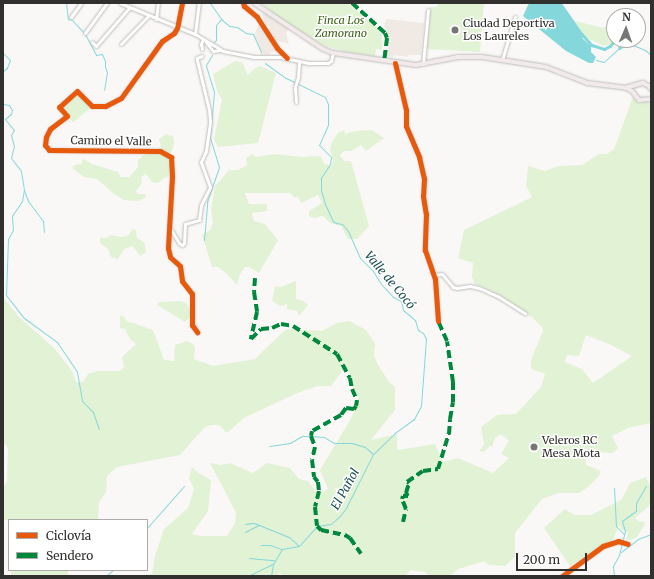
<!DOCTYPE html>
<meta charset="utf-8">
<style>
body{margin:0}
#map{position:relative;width:654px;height:579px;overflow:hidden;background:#faf8f6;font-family:Merriweather,serif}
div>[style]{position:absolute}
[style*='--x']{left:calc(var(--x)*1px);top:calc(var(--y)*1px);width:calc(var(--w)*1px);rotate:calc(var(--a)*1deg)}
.built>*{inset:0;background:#f1eae4}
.green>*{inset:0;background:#e2f2d4;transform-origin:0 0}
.water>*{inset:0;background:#84d8db}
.stream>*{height:1px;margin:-0.5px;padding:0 0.5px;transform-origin:0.5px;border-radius:0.5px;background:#84d8db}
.canal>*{height:2.5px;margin:-1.25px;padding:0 1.25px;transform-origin:1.25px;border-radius:1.25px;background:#84d8db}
.roads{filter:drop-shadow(0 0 1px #bebdbb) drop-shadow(0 0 1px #bebdbb)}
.minor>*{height:3px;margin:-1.5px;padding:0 1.5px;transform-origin:1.5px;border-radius:1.5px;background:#fefefe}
.major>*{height:4px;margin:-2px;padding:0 2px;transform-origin:2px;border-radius:2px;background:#f3eaeb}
.quiet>*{height:4px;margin-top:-2px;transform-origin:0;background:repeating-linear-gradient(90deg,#00873e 0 8px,transparent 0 12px)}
.cycleway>*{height:5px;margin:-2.5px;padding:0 2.5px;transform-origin:2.5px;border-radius:2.5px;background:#e8590c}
.dots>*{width:11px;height:11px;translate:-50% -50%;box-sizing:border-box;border:2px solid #fff;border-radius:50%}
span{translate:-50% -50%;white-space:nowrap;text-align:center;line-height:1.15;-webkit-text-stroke:3px #fff;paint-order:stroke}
.park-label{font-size:11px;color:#3e631a;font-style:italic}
.poi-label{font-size:11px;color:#32302e}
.left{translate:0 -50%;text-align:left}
.street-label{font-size:11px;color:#32302e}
.water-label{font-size:12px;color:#1a4f51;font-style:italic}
.frame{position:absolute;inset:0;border:4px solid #32302e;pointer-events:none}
.legend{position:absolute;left:8px;top:519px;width:140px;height:52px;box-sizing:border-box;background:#fff;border:1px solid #adacab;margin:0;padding:5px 7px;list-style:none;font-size:12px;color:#32302e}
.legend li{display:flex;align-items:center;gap:8px;height:20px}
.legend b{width:20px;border:1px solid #adacab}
.north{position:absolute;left:606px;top:8px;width:40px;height:40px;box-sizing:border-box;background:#fff;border:1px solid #adacab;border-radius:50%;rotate:2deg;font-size:11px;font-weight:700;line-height:16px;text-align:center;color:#32302e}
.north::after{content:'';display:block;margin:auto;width:14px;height:18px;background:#787674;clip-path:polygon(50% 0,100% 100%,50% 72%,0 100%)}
.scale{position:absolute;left:516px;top:553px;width:71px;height:18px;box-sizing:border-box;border:2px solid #32302e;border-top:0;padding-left:5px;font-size:12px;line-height:14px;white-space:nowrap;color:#32302e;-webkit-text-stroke:3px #fff;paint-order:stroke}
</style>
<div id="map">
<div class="built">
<i style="clip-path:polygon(264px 12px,289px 29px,286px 33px,289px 44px,274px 40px,268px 31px,270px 27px,265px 23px,262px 14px)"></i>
<i style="clip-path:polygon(386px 19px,424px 23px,421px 55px,409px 55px,408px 57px,394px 55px,394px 57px,387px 56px,388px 39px,384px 26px)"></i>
<i style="clip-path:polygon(259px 24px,276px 50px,275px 52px,271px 52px,270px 55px,260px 55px,261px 52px,254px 35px)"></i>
</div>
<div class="green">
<i style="clip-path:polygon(261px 3px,347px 3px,376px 26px,382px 35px,382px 50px,376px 49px,375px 56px,346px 52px,325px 46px,284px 21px)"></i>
<i style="clip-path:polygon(442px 3px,484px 3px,480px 52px,426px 49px,430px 7px,437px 7px,438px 4px)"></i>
<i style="clip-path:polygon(575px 21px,603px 28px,614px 22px,615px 40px,611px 44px,604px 46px,585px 37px)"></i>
<i style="clip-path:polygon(235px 61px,242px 62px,248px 75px,255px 68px,260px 66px,276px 73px,258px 143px,218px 147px,214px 139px,222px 100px,217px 91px,213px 74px)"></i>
<i style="left:77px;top:92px;width:21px;height:22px;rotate:51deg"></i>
<i style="clip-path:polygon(evenodd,633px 97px,639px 103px,651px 102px,651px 423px,628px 428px,612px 436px,618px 448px,613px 453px,598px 452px,585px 456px,586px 465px,601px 471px,599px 476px,589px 486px,579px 493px,558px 493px,542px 499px,515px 533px,515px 557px,505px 566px,489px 565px,485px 561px,458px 569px,450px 576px,429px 576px,425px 572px,410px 570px,406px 576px,284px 576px,279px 573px,277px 576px,136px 576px,152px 574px,155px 556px,164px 529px,188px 508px,194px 489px,189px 478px,192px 467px,200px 474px,211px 480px,208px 511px,192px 534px,201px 536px,227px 536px,235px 523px,236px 513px,210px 463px,221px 465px,230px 463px,253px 473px,267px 463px,290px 468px,299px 479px,308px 481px,318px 494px,328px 489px,320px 470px,350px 420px,359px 400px,354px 390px,352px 378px,345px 367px,331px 386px,317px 386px,295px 394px,244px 418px,227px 433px,219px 425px,210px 425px,204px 428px,180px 455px,117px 467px,107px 476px,106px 492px,99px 502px,98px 520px,9px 521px,3px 519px,3px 488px,7px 481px,8px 450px,6px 444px,3px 447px,3px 297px,19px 317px,54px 348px,72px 371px,76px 382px,83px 382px,88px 374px,97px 371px,120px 371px,124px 367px,122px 357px,136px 344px,130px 339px,125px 329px,120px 328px,120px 316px,123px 316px,127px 321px,153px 330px,164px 360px,174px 361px,175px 345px,187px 341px,193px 344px,195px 348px,194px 359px,213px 366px,255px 359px,285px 330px,290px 329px,322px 331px,337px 323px,349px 321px,366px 330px,375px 344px,374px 355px,378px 365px,389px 382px,395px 387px,395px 410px,371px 440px,397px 434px,397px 450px,435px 444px,443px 462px,458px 458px,493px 473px,509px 458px,501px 454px,509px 441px,501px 434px,495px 438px,492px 447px,490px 446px,484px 452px,479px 451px,484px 445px,481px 427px,497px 415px,516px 414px,541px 387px,545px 374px,531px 369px,531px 360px,543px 331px,542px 327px,533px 318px,506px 299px,493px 294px,492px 291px,475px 284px,472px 277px,473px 263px,458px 258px,464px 230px,532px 197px,526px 186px,528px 166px,545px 171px,558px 166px,582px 165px,599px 154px,607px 154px,614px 149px,633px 97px,586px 335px,611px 345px,632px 356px,593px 383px,582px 369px,565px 362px,567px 355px,579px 356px,586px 335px)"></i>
<i style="clip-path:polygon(344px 130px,345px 134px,356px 131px,372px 130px,384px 138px,366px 151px,361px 145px,351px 151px,344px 151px,340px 155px,344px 161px,351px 161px,369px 226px,357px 239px,348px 239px,341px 226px,330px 223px,323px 216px,314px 218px,309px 216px,309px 211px,322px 203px,318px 195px,301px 203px,298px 197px,294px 197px,290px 193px,245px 193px,249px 204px,267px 204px,267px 211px,252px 213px,254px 221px,265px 224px,278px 240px,259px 273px,249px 267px,245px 267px,240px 274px,237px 285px,227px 274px,218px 267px,212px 267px,202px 235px,210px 230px,213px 223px,211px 210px,215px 186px,229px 170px,238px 170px,247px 165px,246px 158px,252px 154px,256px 157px,274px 154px,302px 157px,316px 156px,321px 157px,324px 164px,331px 166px,333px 160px,330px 149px,332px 142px,338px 133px)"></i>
<i style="clip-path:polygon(166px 134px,173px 136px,174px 142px,173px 148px,168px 158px,170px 177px,164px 178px,158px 183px,152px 182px,146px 174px,141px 177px,142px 183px,136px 191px,138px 194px,145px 194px,146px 197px,139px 201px,124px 200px,114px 194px,97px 179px,84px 177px,72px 168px,75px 165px,82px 164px,82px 160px,84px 159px,92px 164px,118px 172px,121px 177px,129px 177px,138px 167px,138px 160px,145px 154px,161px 147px,159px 139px)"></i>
<i style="clip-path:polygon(132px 229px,136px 230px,137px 238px,144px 242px,146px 252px,140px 256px,133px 246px,124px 249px,118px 259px,111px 257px,108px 249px,100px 243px,100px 238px,107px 238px,110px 235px,122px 237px,129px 235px)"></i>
<i style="clip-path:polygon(296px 281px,296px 299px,303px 301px,308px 305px,299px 316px,297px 311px,287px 309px,287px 304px,280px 306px,272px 301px,275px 286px,281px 287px)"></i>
<i style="clip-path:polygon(180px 301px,186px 303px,190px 310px,190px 317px,185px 322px,157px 305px,159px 302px)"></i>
<i style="clip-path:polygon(646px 477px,651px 488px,651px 500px,648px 507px,635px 518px,638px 521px,645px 522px,644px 526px,637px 537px,631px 540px,626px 540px,628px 532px,622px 530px,619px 525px,613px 540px,602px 545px,570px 566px,544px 528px,565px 509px,574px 515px,591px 515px,621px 500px,630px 483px)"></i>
<i style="left:11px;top:570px;width:57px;height:6px"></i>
</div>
<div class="water">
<i style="clip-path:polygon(529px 3px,559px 3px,582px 35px,583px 39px,591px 46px,591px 52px,596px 57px,593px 63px,589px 63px,566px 51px,523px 16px)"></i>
</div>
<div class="stream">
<i style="--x:66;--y:3;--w:16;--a:83"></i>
<i style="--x:68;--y:19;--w:4;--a:14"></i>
<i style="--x:72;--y:20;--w:19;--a:47"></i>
<i style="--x:85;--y:34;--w:24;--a:62"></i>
<i style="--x:96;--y:55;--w:6;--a:-9"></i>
<i style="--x:102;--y:54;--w:8;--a:67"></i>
<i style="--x:105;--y:61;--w:6;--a:90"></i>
<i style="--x:105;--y:67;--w:5;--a:68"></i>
<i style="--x:107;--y:72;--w:18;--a:99"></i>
<i style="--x:210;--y:3;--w:19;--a:55"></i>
<i style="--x:221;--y:19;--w:11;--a:41"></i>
<i style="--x:229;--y:26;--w:8;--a:7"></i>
<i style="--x:237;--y:27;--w:11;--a:34"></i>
<i style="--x:246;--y:33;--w:7;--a:8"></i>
<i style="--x:253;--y:34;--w:20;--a:66"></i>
<i style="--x:213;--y:43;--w:4;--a:-45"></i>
<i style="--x:216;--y:40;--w:15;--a:-90"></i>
<i style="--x:216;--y:25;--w:8;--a:-50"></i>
<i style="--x:3;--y:53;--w:10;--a:45"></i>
<i style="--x:10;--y:60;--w:9;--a:111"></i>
<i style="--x:7;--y:68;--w:5;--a:143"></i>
<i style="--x:596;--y:60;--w:8;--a:14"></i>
<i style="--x:604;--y:62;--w:21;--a:-43"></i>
<i style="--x:619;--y:48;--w:14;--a:-12"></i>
<i style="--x:633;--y:45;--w:13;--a:23"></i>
<i style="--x:645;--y:50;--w:8;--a:40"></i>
<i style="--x:265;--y:63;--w:26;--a:36"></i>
<i style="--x:286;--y:78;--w:43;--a:26"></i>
<i style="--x:325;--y:97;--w:8;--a:67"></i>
<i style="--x:328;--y:104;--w:21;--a:90"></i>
<i style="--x:328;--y:125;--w:22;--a:114"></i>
<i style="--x:319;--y:145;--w:17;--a:45"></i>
<i style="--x:331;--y:157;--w:7;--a:98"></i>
<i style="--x:330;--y:164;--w:17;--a:123"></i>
<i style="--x:321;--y:178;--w:12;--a:90"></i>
<i style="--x:321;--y:190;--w:15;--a:74"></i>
<i style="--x:325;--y:204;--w:19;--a:65"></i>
<i style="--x:333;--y:221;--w:4;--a:34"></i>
<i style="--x:336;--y:223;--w:6;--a:9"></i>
<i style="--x:342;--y:224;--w:9;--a:49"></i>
<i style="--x:348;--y:231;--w:30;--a:66"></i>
<i style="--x:360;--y:258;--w:18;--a:45"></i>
<i style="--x:373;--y:271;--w:15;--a:58"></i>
<i style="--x:381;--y:284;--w:18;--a:47"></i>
<i style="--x:393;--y:297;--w:9;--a:27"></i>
<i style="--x:401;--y:301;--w:9;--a:77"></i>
<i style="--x:403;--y:310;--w:16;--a:40"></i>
<i style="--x:415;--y:320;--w:10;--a:73"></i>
<i style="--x:418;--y:330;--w:6;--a:31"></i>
<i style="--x:423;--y:333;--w:7;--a:63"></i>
<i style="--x:426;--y:339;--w:67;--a:94.3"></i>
<i style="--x:421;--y:406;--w:15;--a:118"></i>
<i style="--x:414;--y:419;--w:24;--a:144"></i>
<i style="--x:395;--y:433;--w:30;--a:136"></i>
<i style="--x:373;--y:454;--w:11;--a:-139"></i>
<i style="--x:365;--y:447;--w:14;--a:-163"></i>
<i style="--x:352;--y:443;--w:18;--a:180"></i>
<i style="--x:334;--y:443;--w:12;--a:-149"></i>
<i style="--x:324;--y:437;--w:13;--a:-176"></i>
<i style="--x:311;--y:436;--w:9;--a:180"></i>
<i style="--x:302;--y:436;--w:14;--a:150"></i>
<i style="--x:290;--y:443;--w:21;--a:172"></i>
<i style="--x:3;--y:89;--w:5;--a:90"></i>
<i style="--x:3;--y:104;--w:6;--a:9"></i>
<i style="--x:9;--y:105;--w:6;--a:59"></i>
<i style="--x:12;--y:110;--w:4;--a:104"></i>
<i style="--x:11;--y:114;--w:8;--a:140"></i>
<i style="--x:5;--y:119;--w:14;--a:51"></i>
<i style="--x:14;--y:130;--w:6;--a:121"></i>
<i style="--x:11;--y:135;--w:11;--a:75"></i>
<i style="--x:14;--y:146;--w:12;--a:104"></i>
<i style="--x:11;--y:158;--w:16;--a:52"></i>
<i style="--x:21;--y:171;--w:18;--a:81"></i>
<i style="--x:24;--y:189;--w:12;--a:99"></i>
<i style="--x:22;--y:201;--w:18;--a:124"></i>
<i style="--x:12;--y:216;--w:14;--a:86"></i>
<i style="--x:13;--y:230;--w:10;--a:119"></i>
<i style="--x:8;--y:239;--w:56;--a:92"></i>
<i style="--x:6;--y:295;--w:29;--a:52"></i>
<i style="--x:24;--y:318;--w:41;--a:36"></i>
<i style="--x:57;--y:342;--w:36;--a:56"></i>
<i style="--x:77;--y:372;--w:29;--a:80"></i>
<i style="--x:82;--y:401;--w:16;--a:45"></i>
<i style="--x:93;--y:412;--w:18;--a:71"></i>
<i style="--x:24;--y:190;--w:12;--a:70"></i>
<i style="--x:28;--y:201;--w:25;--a:53"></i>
<i style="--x:43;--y:221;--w:11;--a:85"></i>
<i style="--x:204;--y:240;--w:38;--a:-85"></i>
<i style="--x:207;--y:202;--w:37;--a:-71"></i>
<i style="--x:219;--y:167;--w:30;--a:-107"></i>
<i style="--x:210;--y:138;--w:46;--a:-85"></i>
<i style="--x:214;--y:92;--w:28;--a:-107"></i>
<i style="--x:206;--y:65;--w:12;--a:-59"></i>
<i style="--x:614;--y:488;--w:38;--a:87"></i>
<i style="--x:616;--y:526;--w:11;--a:45"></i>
<i style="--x:245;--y:524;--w:9;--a:-6"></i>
<i style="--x:254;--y:523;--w:38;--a:22"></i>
<i style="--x:289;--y:537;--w:13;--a:42"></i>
<i style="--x:147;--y:528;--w:56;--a:-48.6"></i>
<i style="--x:245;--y:532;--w:16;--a:-27"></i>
<i style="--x:261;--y:545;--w:9;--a:0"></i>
<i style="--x:270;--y:545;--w:12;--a:20"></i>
<i style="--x:621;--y:552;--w:21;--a:-37"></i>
<i style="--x:638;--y:539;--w:14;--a:-21"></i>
<i style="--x:249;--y:558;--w:25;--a:5"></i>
<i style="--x:106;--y:576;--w:9;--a:-41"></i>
<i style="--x:248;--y:576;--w:28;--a:-26"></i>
<i style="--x:273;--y:564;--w:17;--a:-59"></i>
<i style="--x:282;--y:549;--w:17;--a:-10"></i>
<i style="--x:299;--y:546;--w:27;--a:-48"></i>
<i style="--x:317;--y:526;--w:14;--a:-8"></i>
<i style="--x:331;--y:524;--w:12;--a:-42"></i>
<i style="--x:340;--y:516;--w:10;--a:-53"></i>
<i style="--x:346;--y:508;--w:60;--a:-63.4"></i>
<i style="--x:271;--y:576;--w:11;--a:-80"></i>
<i style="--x:614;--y:576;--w:10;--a:-96"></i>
<i style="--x:613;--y:566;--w:13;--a:-61"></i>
<i style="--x:619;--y:555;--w:25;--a:-76"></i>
<i style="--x:625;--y:531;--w:10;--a:-107"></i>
<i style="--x:622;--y:521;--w:17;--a:-36"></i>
<i style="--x:636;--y:511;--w:8;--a:-90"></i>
<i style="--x:636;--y:503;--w:20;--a:-60"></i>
</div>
<div class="canal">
<i style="--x:560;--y:3;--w:38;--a:55"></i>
<i style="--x:582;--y:34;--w:15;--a:48"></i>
<i style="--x:592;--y:45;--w:13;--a:18"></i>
<i style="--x:604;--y:49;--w:7;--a:-27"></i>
<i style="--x:610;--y:46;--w:8;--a:-50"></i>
<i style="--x:620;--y:40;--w:8;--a:90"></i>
</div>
<div class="roads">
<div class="minor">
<i style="--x:120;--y:3;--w:81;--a:22.5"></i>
<i style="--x:195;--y:34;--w:33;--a:31"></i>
<i style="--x:223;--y:51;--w:33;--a:11"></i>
<i style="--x:255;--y:57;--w:25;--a:0"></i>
<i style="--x:280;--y:57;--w:30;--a:12"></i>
<i style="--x:309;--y:63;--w:19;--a:0"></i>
<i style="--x:328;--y:63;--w:4;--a:-34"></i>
<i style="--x:331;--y:61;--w:8;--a:-76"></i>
<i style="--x:182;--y:3;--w:25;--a:101"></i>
<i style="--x:177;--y:28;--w:6;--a:121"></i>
<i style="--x:174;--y:33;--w:14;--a:146"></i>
<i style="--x:162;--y:41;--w:70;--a:125.7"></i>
<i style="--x:121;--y:98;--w:18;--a:153"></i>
<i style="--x:105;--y:106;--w:13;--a:180"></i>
<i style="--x:92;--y:106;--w:21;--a:-135"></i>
<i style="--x:77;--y:91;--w:24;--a:138"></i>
<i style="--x:59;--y:107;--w:12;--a:48"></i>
<i style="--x:67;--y:116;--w:21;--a:143"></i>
<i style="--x:50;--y:129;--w:9;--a:117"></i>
<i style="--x:46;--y:137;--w:8;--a:97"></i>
<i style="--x:45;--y:145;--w:6;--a:51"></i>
<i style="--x:49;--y:150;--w:111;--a:0.5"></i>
<i style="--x:160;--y:151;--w:13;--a:29"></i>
<i style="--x:171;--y:157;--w:19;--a:87"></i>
<i style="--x:172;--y:176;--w:72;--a:93.2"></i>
<i style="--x:168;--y:248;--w:9;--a:77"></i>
<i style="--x:170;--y:257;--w:13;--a:42"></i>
<i style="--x:180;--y:266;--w:15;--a:82"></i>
<i style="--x:182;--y:281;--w:16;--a:52"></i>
<i style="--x:192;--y:294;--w:31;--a:90"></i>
<i style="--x:192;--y:325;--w:9;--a:54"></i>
<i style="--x:243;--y:3;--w:3;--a:72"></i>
<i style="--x:244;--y:6;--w:17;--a:40"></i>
<i style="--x:257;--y:17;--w:37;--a:57"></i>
<i style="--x:277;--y:48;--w:14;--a:45"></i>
<i style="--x:71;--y:17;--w:17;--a:-54"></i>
<i style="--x:156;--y:19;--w:16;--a:-83"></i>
<i style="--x:85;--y:33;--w:37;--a:-54"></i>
<i style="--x:195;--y:34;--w:31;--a:-83"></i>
<i style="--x:92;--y:42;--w:6;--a:45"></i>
<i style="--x:96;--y:46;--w:50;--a:-49"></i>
<i style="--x:206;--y:42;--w:11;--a:52"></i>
<i style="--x:213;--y:51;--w:7;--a:-8"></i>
<i style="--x:121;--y:44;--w:39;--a:-46"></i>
<i style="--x:202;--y:49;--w:5;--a:-101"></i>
<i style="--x:201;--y:44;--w:5;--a:-68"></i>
<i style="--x:502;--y:60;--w:45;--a:-73.2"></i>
<i style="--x:395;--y:63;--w:48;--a:76.8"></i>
<i style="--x:406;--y:110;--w:16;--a:90"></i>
<i style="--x:406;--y:126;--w:34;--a:67"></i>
<i style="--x:419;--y:157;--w:23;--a:77"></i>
<i style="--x:424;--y:179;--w:17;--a:93"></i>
<i style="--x:423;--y:196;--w:18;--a:81"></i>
<i style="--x:426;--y:214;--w:36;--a:92"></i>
<i style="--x:425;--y:250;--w:31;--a:71"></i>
<i style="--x:435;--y:279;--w:42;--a:85.9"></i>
<i style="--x:423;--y:64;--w:54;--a:-84.7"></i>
<i style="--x:296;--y:102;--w:15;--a:-94"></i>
<i style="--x:295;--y:87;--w:10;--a:-73"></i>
<i style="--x:298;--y:77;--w:16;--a:-86"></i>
<i style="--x:170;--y:228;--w:17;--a:59"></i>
<i style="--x:179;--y:243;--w:4;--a:34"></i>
<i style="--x:182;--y:245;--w:3;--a:-45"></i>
<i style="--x:184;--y:243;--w:19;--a:-87"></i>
<i style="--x:185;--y:224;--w:15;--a:-16"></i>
<i style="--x:199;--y:220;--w:15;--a:-82"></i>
<i style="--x:201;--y:205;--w:20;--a:-63"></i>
<i style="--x:210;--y:187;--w:27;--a:-110"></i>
<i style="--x:201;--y:162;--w:12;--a:-66"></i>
<i style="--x:206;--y:151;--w:30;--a:-82"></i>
<i style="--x:210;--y:121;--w:11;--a:-95"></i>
<i style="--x:209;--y:110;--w:51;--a:-103.5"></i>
<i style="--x:197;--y:60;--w:2;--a:-90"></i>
<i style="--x:197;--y:58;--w:5;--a:-22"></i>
<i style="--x:434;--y:275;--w:8;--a:-7"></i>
<i style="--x:442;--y:274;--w:17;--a:50"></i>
<i style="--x:453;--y:287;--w:4;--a:14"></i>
<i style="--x:457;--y:288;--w:13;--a:-9"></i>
<i style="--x:470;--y:286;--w:9;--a:13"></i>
<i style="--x:479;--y:288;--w:22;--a:24"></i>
<i style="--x:499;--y:297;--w:31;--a:32"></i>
<i style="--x:562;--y:576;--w:51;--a:-36.2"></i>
<i style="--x:603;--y:546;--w:16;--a:-18"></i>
<i style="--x:618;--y:541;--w:10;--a:17"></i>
</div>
<div class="major">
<i style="--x:254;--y:3;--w:83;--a:33.7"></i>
<i style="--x:323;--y:49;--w:11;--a:22"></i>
<i style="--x:333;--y:53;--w:84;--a:8.2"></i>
<i style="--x:416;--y:65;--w:43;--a:-10.8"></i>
<i style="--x:458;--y:57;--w:24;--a:0"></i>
<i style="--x:482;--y:57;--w:65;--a:8.9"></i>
<i style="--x:546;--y:67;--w:44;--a:21.3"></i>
<i style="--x:587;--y:83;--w:38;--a:7"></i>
<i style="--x:625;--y:88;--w:19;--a:-16"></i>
<i style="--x:643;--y:83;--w:7;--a:27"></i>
<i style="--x:649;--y:86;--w:4;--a:56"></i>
<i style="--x:627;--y:88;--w:6;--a:31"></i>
<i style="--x:632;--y:91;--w:11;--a:52"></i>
<i style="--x:639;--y:100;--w:12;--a:-5"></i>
</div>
</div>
<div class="quiet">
<i style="--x:352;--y:3;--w:45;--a:42.3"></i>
<i style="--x:385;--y:33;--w:5;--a:68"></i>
<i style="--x:387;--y:38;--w:23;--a:97"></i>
<i style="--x:255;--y:278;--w:14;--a:94"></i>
<i style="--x:254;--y:292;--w:20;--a:81"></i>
<i style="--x:257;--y:312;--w:28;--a:103"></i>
<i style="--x:251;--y:339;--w:14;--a:-45"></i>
<i style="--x:261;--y:329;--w:11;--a:-5"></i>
<i style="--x:272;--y:328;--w:10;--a:-24"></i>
<i style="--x:281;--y:324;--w:12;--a:9"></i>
<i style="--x:293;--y:326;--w:52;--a:32.5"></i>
<i style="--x:337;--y:354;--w:27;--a:62"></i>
<i style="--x:350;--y:378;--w:11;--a:80"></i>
<i style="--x:352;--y:389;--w:12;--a:66"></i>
<i style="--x:357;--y:400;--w:6;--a:99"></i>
<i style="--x:356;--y:406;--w:4;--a:124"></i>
<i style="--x:354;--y:409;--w:8;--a:-173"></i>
<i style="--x:346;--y:408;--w:9;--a:126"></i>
<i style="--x:341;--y:415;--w:33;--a:151"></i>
<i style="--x:312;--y:431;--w:5;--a:101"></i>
<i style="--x:311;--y:436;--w:12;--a:70"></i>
<i style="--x:315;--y:447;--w:13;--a:103"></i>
<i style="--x:312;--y:460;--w:17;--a:83"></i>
<i style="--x:314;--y:477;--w:6;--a:51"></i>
<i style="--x:318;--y:482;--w:9;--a:84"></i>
<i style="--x:319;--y:491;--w:16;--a:104"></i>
<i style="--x:315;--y:507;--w:19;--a:84"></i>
<i style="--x:317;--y:526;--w:6;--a:45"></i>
<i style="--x:321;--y:530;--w:25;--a:12"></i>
<i style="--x:345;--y:535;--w:6;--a:31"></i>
<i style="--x:350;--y:538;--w:19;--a:55"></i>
<i style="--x:403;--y:522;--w:13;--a:-77"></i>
<i style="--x:406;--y:509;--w:11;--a:-112"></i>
<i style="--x:402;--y:499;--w:3;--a:-72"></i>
<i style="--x:403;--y:496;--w:5;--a:0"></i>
<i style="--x:408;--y:496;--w:4;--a:-124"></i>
<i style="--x:406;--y:493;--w:10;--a:-73"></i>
<i style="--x:409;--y:483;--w:2;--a:-153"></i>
<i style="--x:407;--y:482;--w:19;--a:-35"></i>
<i style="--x:423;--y:471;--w:15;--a:-8"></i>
<i style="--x:438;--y:469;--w:37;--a:-73"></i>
<i style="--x:449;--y:434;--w:15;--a:-86"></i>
<i style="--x:450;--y:419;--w:17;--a:-80"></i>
<i style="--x:453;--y:402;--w:20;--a:-90"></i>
<i style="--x:453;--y:382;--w:41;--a:-98.3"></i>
<i style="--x:447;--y:341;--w:22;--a:-114"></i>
</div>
<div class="cycleway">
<i style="--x:182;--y:3;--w:25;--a:101"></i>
<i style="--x:177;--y:28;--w:6;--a:121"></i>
<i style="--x:174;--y:33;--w:14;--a:146"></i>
<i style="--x:162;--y:41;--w:70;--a:125.7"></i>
<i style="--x:121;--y:98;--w:18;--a:153"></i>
<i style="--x:105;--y:106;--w:13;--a:180"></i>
<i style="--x:92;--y:106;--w:21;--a:-135"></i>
<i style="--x:77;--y:91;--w:24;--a:138"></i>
<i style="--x:59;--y:107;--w:12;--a:48"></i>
<i style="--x:67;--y:116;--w:21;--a:143"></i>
<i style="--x:50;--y:129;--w:9;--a:117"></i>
<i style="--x:46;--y:137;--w:8;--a:97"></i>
<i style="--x:45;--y:145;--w:6;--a:51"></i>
<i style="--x:49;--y:150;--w:111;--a:0.5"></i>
<i style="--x:160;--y:151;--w:13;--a:29"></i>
<i style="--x:171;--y:157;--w:19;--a:87"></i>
<i style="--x:172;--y:176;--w:72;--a:93.2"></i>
<i style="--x:168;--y:248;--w:9;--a:77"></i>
<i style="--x:170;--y:257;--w:13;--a:42"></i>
<i style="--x:180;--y:266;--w:15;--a:82"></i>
<i style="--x:182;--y:281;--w:16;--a:52"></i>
<i style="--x:192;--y:294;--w:31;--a:90"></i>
<i style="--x:192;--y:325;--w:9;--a:54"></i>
<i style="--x:243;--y:3;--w:3;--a:72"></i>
<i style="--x:244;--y:6;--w:17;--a:40"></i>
<i style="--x:257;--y:17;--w:37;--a:57"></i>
<i style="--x:277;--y:48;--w:14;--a:45"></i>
<i style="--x:395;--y:63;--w:48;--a:76.8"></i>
<i style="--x:406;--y:110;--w:16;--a:90"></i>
<i style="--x:406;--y:126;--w:34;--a:67"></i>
<i style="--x:419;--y:157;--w:23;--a:77"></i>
<i style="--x:424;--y:179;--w:17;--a:93"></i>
<i style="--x:423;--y:196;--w:18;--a:81"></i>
<i style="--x:426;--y:214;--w:36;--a:92"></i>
<i style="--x:425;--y:250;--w:31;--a:71"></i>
<i style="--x:435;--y:279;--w:42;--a:85.9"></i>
<i style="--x:562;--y:576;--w:51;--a:-36.2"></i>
<i style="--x:603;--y:546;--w:16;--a:-18"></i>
<i style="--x:618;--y:541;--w:10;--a:17"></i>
</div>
<div class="dots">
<i style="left:455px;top:30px;background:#787674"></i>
<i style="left:534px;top:447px;background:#787674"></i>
</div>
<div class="park-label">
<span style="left:341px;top:27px">Finca Los<br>Zamorano</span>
</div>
<div class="poi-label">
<span class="left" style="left:463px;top:30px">Ciudad Deportiva<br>Los Laureles</span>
<span class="left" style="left:542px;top:447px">Veleros RC<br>Mesa Mota</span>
</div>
<div class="street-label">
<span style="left:111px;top:141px;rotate:1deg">Camino el Valle</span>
</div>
<div class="water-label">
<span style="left:390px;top:280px;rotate:50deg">Valle de Cocó</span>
<span style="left:345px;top:489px;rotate:-61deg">El Pañol</span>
</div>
<div class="frame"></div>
<ul class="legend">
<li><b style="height:5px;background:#e8590c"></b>Ciclovía</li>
<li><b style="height:5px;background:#00873e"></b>Sendero</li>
</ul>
<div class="north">N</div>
<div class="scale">200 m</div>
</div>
